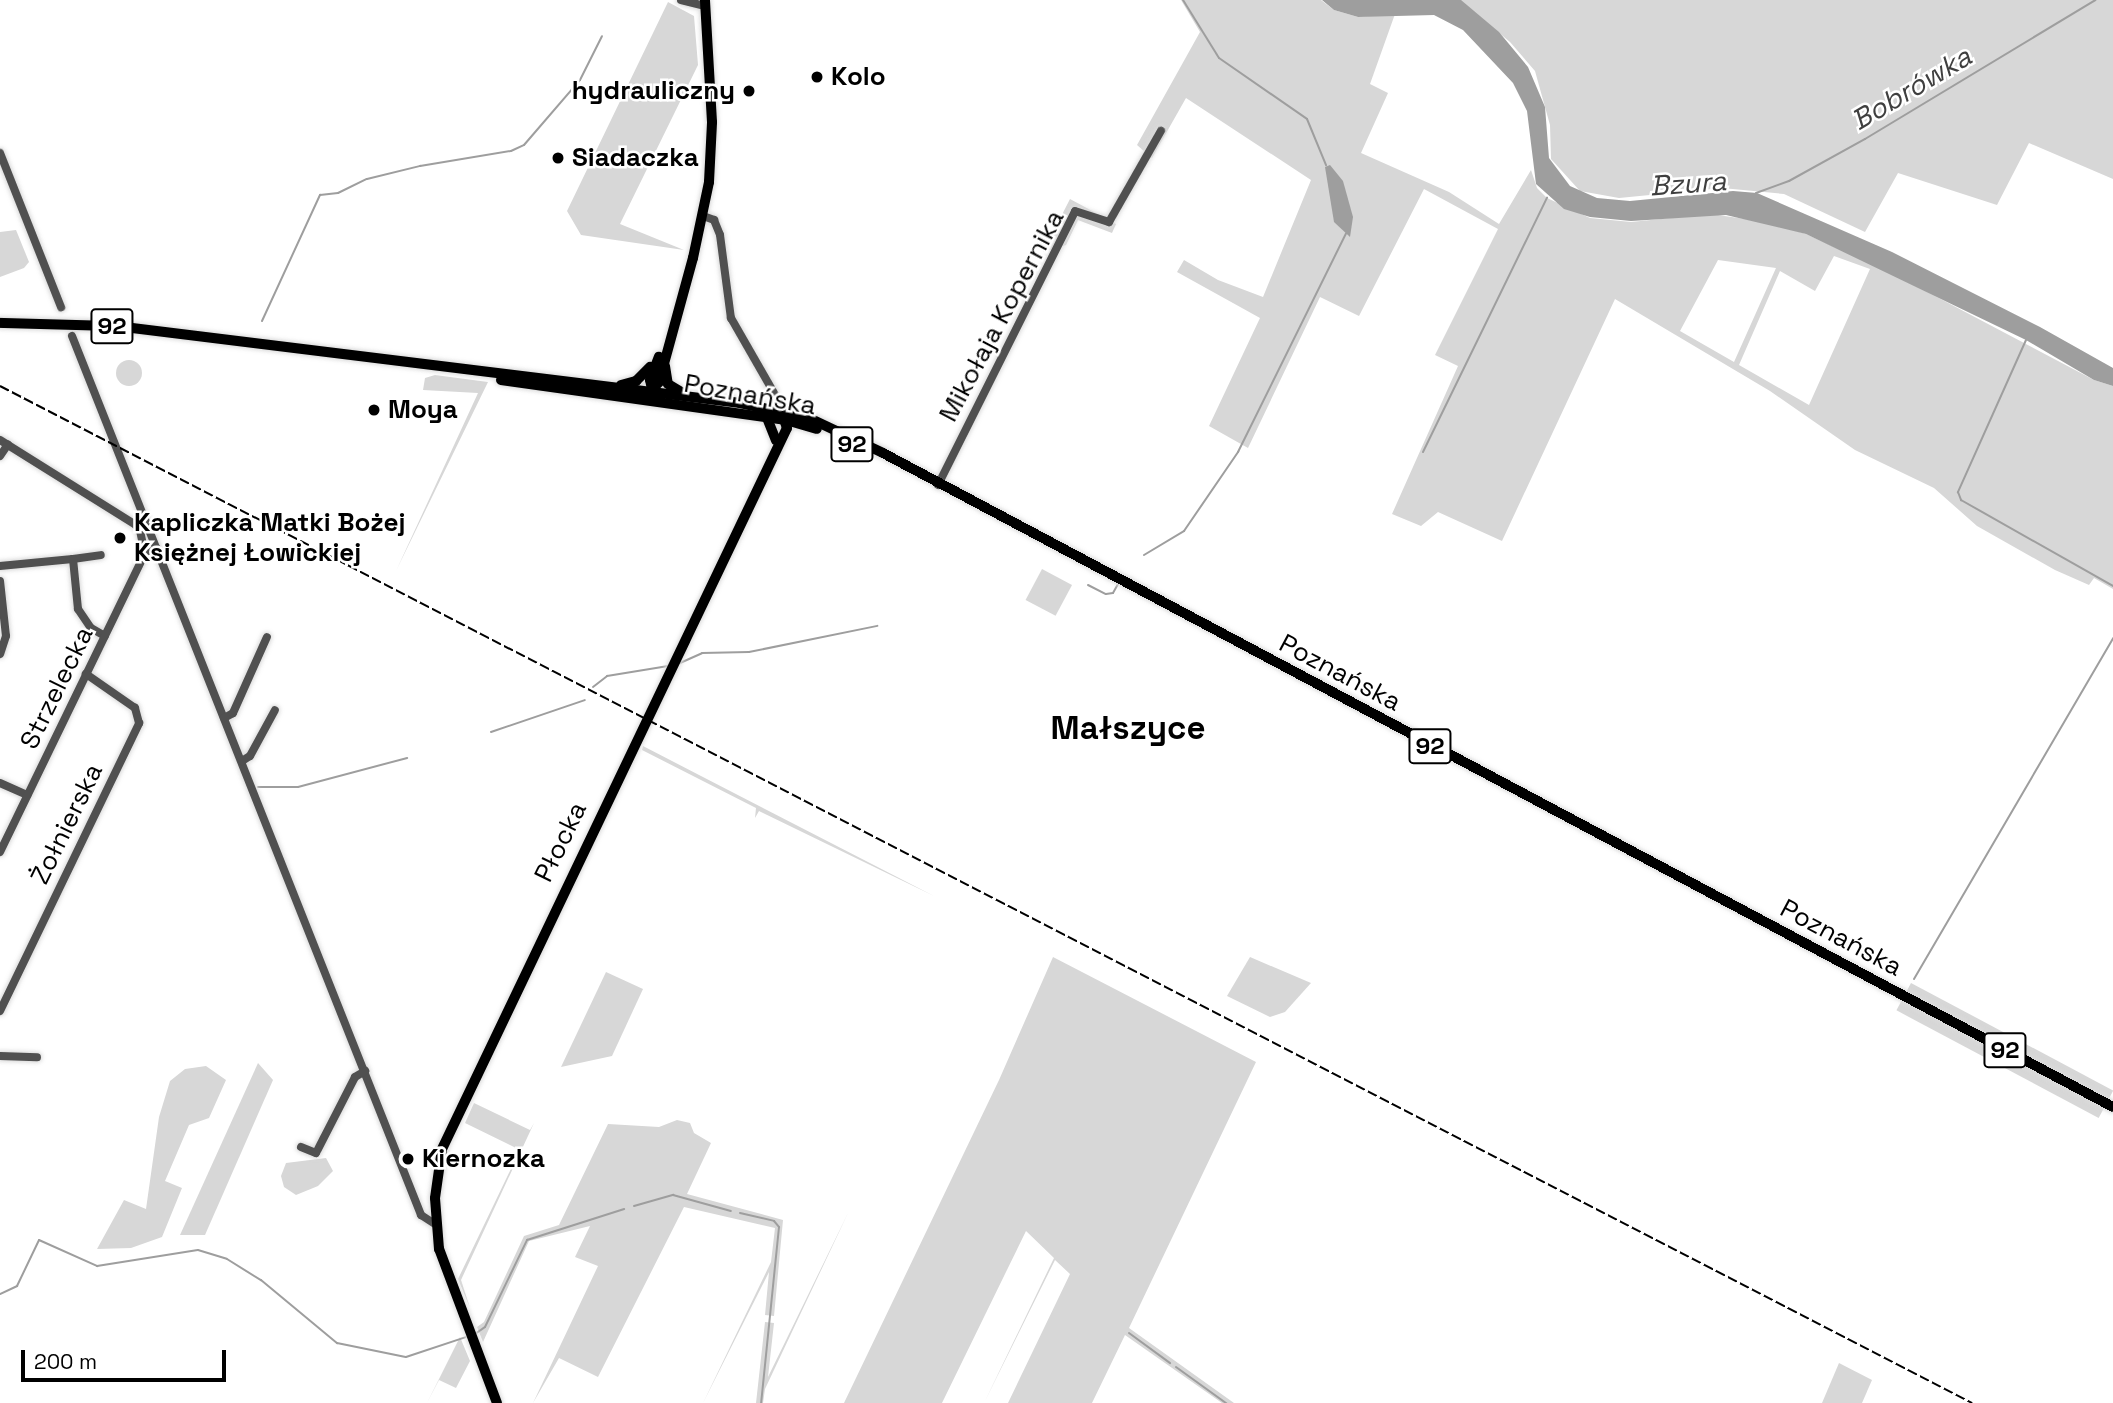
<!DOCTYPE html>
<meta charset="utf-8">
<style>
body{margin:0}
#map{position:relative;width:2113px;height:1403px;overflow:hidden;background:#fff;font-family:"Space Grotesk",sans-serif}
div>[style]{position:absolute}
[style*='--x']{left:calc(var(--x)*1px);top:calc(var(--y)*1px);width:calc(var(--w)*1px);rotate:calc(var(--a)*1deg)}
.green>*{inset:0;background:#d7d7d7;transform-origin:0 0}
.round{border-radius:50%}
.water>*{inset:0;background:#9e9e9e}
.stream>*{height:2px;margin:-1px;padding:0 1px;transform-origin:1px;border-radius:1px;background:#9e9e9e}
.roads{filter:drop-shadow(0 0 2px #dbdbdb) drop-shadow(0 0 2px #dbdbdb)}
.minor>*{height:8px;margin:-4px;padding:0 4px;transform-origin:4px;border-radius:4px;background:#505050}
.major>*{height:10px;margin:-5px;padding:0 5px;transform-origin:5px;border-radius:5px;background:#000}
.rail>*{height:2px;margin-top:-1px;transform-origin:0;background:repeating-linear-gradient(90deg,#000 0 10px,transparent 0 13.5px)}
.dots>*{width:19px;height:19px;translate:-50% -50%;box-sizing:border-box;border:4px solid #fff;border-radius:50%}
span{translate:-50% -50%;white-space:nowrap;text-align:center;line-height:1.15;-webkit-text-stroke:5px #fff;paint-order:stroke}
.shield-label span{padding:2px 5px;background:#fff;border:2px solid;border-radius:5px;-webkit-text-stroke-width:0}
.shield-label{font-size:24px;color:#000;font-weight:700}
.poi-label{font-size:26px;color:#000;font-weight:700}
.left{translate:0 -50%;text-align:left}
.right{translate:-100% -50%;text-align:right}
.street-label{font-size:26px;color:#000}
.water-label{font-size:28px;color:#3f3f3f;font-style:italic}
.district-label{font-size:33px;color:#000;font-weight:700}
.scale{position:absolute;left:21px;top:1350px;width:205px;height:32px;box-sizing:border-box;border:4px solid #000;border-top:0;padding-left:9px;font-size:21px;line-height:24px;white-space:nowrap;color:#000;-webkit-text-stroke:5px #fff;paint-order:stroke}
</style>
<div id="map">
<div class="green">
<i style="clip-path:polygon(evenodd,1181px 0,1321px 0,1334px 10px,1358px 17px,1395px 14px,1370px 84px,1388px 93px,1361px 153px,1449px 192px,1499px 224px,1531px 170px,1537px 188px,1547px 198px,1590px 218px,1631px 222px,1711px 214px,1766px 222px,1806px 234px,1897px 276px,2094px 380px,2113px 386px,2113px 589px,2094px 578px,2089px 585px,2055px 570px,1977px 526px,1934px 488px,1855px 450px,1770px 391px,1615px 299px,1502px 541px,1438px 512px,1421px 526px,1392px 514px,1458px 366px,1435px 355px,1498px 229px,1424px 189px,1359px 316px,1320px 297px,1248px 448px,1209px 426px,1260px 318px,1177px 272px,1184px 260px,1218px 280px,1263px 297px,1311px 180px,1186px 98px,1152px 158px,1137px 145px,1200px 32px,1181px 0,1834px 256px,1870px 269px,1809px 405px,1739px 365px,1780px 271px,1815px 291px,1834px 256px,1181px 0,1718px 260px,1776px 268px,1734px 362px,1680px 331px,1718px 260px)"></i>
<i style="clip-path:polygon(1460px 0,2113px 0,2113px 179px,2029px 143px,1997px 205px,1898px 173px,1865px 232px,1784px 194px,1722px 188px,1619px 198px,1580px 191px,1551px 159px,1550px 125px,1535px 71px,1510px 42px)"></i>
<i style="clip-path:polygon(668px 2px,694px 16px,698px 65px,620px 224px,684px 250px,581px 235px,567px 211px)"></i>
<i style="clip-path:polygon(1070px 199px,1116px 224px,1112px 233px,1078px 220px,1066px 245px,1043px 252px)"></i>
<i style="clip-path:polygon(16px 230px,29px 262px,24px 268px,0 277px,0 232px)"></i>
<i class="round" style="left:116px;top:360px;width:26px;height:26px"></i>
<i style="clip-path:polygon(435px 375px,488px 382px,396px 571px,478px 393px,423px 390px,425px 378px)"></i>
<i style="left:1042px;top:569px;width:34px;height:35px;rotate:28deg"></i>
<i style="clip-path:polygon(643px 746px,701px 776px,934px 896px,759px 811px,755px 818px,756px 808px,642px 750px)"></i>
<i style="clip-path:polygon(1053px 957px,1256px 1062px,1129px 1328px,1234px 1403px,1222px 1403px,1125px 1335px,1092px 1403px,1008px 1403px,1070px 1274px,1055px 1260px,984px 1403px,1054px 1258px,1026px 1231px,942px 1403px,844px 1403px,999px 1080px)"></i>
<i style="clip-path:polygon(1250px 957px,1311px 983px,1285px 1012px,1270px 1017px,1227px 996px)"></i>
<i style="clip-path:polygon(606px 972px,643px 989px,612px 1056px,561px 1067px)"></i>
<i style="left:1911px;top:983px;width:229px;height:31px;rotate:28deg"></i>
<i style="clip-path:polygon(258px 1063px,273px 1080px,205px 1235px,180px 1235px)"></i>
<i style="clip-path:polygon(206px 1066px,226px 1080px,209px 1118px,189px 1125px,165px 1181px,182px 1188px,162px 1237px,131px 1248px,97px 1249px,124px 1200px,146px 1209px,159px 1117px,170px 1081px,185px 1069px)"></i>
<i style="clip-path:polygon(474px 1103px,530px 1130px,534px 1123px,461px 1280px,470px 1308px,458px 1279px,520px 1150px,465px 1123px)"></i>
<i style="clip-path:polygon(677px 1120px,690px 1123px,694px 1133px,711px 1143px,687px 1194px,783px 1220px,774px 1316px,765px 1315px,769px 1272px,703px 1403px,771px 1262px,775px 1228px,684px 1207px,598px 1377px,559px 1358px,533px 1403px,598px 1266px,575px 1257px,590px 1226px,529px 1241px,483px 1342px,477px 1327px,484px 1322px,524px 1236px,559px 1225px,608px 1124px,659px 1127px)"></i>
<i style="clip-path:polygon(326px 1158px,333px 1171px,318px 1186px,296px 1195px,284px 1187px,281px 1176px,286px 1163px)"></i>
<i style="clip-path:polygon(849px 1211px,765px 1389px,763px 1403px,756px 1403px,765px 1322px,774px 1323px,768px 1377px)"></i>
<i style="clip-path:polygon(460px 1337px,470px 1361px,456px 1388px,439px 1380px,427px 1403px)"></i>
<i style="clip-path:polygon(1839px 1363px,1872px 1380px,1862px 1403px,1822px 1403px)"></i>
</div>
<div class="water">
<i style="clip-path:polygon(1322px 0,1461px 0,1499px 32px,1528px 67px,1545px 107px,1549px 158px,1570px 186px,1597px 198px,1630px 201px,1733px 191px,1757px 193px,1892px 252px,2040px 327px,2113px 368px,2113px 386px,2094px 380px,2026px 340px,1806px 234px,1726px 215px,1631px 221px,1590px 217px,1564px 209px,1536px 184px,1527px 111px,1513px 83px,1463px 30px,1434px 15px,1358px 17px,1334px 10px)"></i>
<i style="clip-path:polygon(1330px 165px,1343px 181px,1353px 217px,1350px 237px,1334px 222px,1325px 167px)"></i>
</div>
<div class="stream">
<i style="--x:1183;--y:0;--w:68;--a:58.2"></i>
<i style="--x:1219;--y:58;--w:107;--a:34.7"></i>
<i style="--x:1307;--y:119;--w:50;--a:67.6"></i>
<i style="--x:1756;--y:193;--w:35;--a:-20"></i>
<i style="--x:1789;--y:181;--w:87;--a:-28.9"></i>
<i style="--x:1865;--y:139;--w:269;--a:-31.1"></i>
<i style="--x:262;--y:321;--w:139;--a:-65.3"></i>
<i style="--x:320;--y:195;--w:18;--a:-6"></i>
<i style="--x:338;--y:193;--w:32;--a:-26"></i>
<i style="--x:367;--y:179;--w:55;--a:-13.8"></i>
<i style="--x:420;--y:166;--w:92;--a:-9.4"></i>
<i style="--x:511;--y:151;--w:14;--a:-25"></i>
<i style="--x:524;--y:145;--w:86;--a:-49.3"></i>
<i style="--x:580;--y:80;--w:49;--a:-63.4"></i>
<i style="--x:2026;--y:340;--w:167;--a:114.1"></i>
<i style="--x:1958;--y:492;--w:9;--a:69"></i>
<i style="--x:1961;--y:500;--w:175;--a:29.5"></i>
<i style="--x:1423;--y:452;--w:283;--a:-64"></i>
<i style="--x:1144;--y:555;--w:47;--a:-31"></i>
<i style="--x:1184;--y:531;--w:96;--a:-55.6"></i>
<i style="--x:1238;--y:452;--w:244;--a:-63.7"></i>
<i style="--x:1088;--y:585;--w:20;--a:27"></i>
<i style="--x:1106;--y:594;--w:7;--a:-8"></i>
<i style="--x:1113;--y:593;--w:10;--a:-61"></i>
<i style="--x:680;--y:663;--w:24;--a:-24"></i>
<i style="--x:702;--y:653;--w:47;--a:-1.2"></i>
<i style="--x:749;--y:652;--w:131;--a:-11.5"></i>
<i style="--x:593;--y:687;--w:18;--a:-38"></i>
<i style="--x:607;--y:676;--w:62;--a:-9.3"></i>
<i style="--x:491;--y:732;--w:99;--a:-18.8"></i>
<i style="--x:258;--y:787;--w:40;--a:0"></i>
<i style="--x:298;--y:787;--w:113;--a:-14.9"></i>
<i style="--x:1914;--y:979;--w:395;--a:-59.7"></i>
<i style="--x:634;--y:1206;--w:41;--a:-15.8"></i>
<i style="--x:673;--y:1195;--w:60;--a:15.4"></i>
<i style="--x:740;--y:1213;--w:35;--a:13"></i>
<i style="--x:774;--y:1221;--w:8;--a:50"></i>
<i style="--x:779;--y:1227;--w:177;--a:95.8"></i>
<i style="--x:0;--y:1294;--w:19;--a:-25"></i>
<i style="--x:17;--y:1286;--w:51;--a:-64.4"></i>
<i style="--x:39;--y:1240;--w:64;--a:24.1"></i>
<i style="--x:97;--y:1266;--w:102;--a:-9"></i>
<i style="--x:198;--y:1250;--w:30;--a:17"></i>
<i style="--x:227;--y:1259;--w:40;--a:32"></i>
<i style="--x:261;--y:1280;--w:99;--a:39.7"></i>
<i style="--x:337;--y:1343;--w:70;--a:11.5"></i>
<i style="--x:406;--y:1357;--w:63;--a:-18.4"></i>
<i style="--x:1129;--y:1333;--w:51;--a:36.2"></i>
<i style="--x:475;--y:1334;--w:12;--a:-35"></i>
<i style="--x:485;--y:1327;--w:97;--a:-64.2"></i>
<i style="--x:527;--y:1240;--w:102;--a:-17.7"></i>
<i style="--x:1176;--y:1367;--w:62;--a:35.8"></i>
</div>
<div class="roads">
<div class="minor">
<i style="--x:681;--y:0;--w:25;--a:14"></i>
<i style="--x:0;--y:153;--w:166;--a:68.4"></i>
<i style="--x:703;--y:216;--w:12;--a:20"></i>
<i style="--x:714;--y:220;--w:16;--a:68"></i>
<i style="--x:720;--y:235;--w:84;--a:82.5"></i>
<i style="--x:731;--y:318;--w:86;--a:60.2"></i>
<i style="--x:72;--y:336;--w:946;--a:68.34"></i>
<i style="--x:421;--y:1215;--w:17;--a:33"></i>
<i style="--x:0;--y:440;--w:160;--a:32"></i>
<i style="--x:136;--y:525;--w:11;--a:-10"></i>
<i style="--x:0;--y:456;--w:14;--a:-56"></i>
<i style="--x:938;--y:485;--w:306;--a:-63.4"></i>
<i style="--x:1075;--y:211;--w:36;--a:18"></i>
<i style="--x:1109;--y:222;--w:105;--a:-60.3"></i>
<i style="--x:139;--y:526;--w:30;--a:78"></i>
<i style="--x:73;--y:559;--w:28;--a:-8"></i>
<i style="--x:0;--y:566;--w:73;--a:-5.5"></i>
<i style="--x:73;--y:559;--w:50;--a:84.3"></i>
<i style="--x:78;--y:609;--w:23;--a:56"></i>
<i style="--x:91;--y:628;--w:16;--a:30"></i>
<i style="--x:0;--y:581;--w:55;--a:83.8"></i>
<i style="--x:6;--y:636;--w:19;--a:108"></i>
<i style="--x:224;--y:718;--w:10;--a:-29"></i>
<i style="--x:233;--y:713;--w:83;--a:-65.9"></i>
<i style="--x:242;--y:761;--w:9;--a:-32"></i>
<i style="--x:250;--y:756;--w:52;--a:-61.5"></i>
<i style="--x:0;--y:783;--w:30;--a:24"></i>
<i style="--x:0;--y:852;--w:327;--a:-64.1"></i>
<i style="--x:143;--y:558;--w:17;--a:-36"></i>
<i style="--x:0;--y:1011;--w:320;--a:-64.2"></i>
<i style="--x:139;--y:723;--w:16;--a:-105"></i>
<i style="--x:135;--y:708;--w:60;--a:-145.2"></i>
<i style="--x:0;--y:1056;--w:37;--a:2"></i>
<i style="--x:301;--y:1147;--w:16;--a:22"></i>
<i style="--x:316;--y:1153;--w:85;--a:-62.8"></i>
<i style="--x:355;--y:1077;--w:12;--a:-31"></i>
</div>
<div class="major">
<i style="--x:0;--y:323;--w:116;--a:1.5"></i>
<i style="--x:116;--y:326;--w:629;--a:7.03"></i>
<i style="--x:740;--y:403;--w:71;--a:12.3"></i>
<i style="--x:809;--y:418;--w:82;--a:25.3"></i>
<i style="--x:883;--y:453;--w:1393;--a:28"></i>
<i style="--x:665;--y:366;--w:18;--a:81"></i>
<i style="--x:668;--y:384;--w:17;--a:31"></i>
<i style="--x:501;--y:380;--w:288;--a:8"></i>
<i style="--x:786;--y:420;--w:32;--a:16"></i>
<i style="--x:621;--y:385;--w:16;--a:-15"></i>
<i style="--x:636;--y:381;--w:20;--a:-45"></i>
<i style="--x:653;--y:394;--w:14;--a:-102"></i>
<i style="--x:650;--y:380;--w:25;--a:-69"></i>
<i style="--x:647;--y:395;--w:18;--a:-47"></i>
<i style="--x:659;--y:382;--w:129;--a:-74.7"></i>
<i style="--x:693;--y:258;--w:78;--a:-78.1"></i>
<i style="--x:709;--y:182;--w:60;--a:-87.1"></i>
<i style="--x:712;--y:122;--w:122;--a:-93.3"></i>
<i style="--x:767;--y:418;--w:24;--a:68"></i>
<i style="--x:497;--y:1403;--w:165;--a:-110.6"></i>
<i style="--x:439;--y:1249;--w:51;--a:-94.5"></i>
<i style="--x:435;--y:1198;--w:49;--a:-81.9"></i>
<i style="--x:442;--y:1149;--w:799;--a:-64.43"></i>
<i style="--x:787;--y:428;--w:18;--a:-109"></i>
</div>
</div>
<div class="rail">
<i style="--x:0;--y:386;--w:2219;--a:27.28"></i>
</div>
<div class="dots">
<i style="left:817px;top:77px;background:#000"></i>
<i style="left:749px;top:91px;background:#000"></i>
<i style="left:558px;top:158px;background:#000"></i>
<i style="left:374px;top:410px;background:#000"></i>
<i style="left:120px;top:538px;background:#000"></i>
<i style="left:408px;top:1159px;background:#000"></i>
</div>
<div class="shield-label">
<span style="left:112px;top:326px">92</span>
<span style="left:852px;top:444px">92</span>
<span style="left:1430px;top:746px">92</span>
<span style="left:2005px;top:1050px">92</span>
</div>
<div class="poi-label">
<span class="left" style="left:831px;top:77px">Kolo</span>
<span class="right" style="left:735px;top:91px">hydrauliczny</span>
<span class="left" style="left:572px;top:158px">Siadaczka</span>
<span class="left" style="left:388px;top:410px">Moya</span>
<span class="left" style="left:134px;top:538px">Kapliczka Matki Bożej<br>Księżnej Łowickiej</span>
<span class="left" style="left:422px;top:1159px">Kiernozka</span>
</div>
<div class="street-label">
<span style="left:1002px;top:316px;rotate:-62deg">Mikołaja Kopernika</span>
<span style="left:750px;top:395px;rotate:10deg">Poznańska</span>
<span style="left:1340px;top:673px;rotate:28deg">Poznańska</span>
<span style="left:57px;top:688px;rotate:-64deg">Strzelecka</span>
<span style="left:67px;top:824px;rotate:-64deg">Żołnierska</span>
<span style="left:561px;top:842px;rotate:-64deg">Płocka</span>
<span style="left:1841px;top:938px;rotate:28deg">Poznańska</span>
</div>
<div class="water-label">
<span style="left:1911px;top:88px;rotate:-31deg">Bobrówka</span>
<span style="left:1688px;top:183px;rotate:-4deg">Bzura</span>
</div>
<div class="district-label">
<span style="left:1128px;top:729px">Małszyce</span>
</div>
<div class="scale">200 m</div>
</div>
